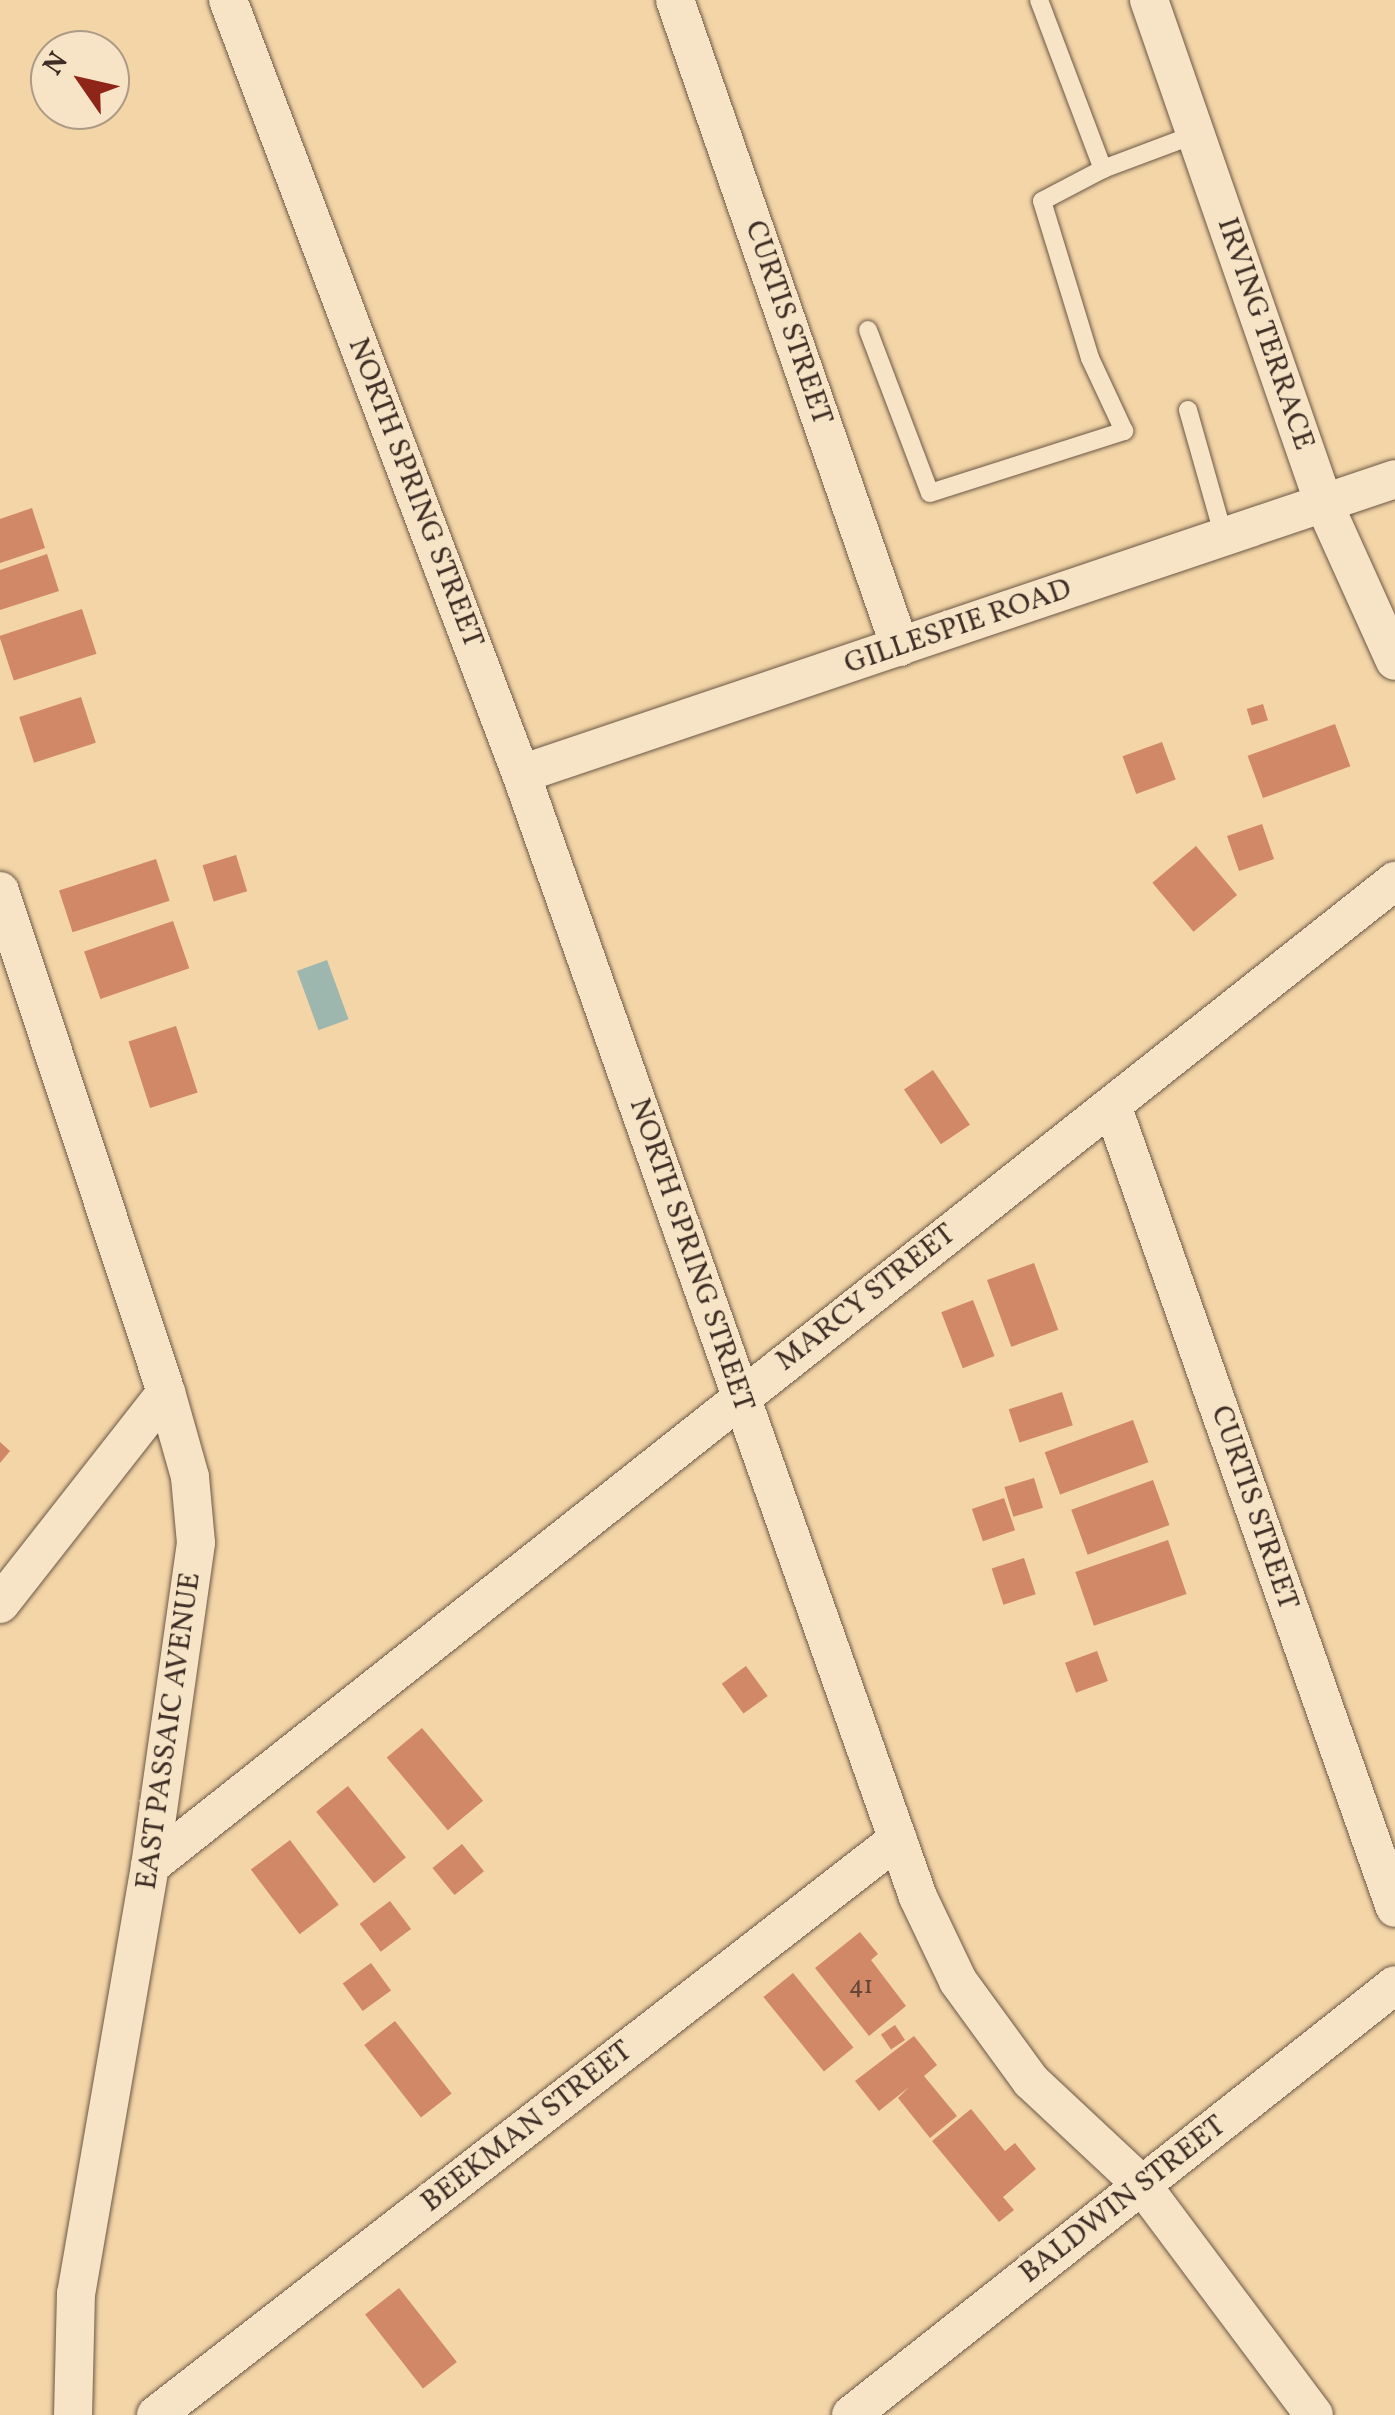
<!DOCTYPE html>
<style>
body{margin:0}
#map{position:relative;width:1395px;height:2415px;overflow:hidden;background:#f3d5a7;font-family:Vollkorn,serif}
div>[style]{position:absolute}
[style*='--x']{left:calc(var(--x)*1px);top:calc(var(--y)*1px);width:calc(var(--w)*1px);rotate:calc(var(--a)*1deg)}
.water>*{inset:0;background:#9db7af;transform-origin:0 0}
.building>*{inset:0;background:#d08866;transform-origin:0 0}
.roads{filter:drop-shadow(0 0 2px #6c5846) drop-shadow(0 0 2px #6c5846)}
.service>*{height:18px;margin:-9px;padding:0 9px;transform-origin:9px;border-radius:9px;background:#f7e4c6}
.minor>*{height:38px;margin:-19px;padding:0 19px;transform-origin:19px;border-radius:19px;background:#f7e4c6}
span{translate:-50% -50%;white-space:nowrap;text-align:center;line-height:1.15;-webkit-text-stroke:8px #f7e4c6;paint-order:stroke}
.number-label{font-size:25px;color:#634436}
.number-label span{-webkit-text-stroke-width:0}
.street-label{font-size:30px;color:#3f2e26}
.north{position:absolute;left:30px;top:30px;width:100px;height:100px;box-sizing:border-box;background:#f7e4c6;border:2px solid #ad9b86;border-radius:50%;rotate:304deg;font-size:28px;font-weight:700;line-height:40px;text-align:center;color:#3f2e26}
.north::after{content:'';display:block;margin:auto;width:35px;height:45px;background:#8f2418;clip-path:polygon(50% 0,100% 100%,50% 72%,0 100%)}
</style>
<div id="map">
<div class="water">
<i style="left:327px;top:960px;width:63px;height:32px;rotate:70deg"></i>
</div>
<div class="building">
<i style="clip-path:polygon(32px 508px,45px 548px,0 563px,0 519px)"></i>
<i style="clip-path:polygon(47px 554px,59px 591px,0 610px,0 570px)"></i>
<i style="left:82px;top:609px;width:47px;height:87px;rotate:72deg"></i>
<i style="left:81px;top:697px;width:48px;height:65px;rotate:72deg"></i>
<i style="left:1263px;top:704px;width:17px;height:17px;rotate:73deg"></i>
<i style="left:1335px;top:724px;width:45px;height:93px;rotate:70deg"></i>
<i style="left:1162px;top:742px;width:40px;height:42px;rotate:70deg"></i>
<i style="left:1262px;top:824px;width:37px;height:37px;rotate:71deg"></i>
<i style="left:1196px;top:846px;width:64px;height:57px;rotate:50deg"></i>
<i style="left:236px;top:855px;width:38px;height:35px;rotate:73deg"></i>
<i style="left:156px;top:859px;width:44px;height:102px;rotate:72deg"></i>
<i style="left:173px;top:921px;width:50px;height:94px;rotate:71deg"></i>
<i style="left:176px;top:1026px;width:70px;height:50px;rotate:72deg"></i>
<i style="left:933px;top:1070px;width:66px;height:35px;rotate:56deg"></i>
<i style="left:1034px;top:1263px;width:71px;height:50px;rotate:70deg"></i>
<i style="left:973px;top:1300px;width:60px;height:34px;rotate:69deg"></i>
<i style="left:1062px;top:1392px;width:35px;height:56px;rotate:72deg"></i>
<i style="left:1133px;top:1420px;width:45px;height:94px;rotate:70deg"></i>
<i style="clip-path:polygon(0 1442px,10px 1451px,0 1463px)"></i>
<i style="left:1034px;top:1478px;width:31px;height:31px;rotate:73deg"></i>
<i style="left:1153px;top:1480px;width:48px;height:87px;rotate:70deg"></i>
<i style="left:1004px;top:1498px;width:34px;height:34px;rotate:71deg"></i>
<i style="left:1168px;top:1540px;width:57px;height:98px;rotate:71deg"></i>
<i style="left:1024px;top:1558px;width:38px;height:34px;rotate:72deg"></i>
<i style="left:1097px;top:1651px;width:32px;height:34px;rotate:70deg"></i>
<i style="left:746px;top:1666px;width:37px;height:30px;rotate:54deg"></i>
<i style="left:422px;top:1728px;width:95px;height:46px;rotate:50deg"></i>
<i style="left:348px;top:1786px;width:92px;height:41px;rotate:51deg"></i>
<i style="left:290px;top:1840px;width:81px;height:49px;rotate:53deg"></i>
<i style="left:462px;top:1844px;width:35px;height:38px;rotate:51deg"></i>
<i style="left:390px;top:1901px;width:35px;height:38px;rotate:53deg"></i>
<i style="clip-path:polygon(860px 1932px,878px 1954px,871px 1960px,906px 2006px,869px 2036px,815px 1968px)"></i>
<i style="left:371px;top:1963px;width:34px;height:35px;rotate:54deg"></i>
<i style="left:793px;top:1973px;width:96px;height:38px;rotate:51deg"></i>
<i style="left:395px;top:2021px;width:92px;height:39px;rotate:52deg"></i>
<i style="left:895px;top:2025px;width:18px;height:17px;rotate:56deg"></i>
<i style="clip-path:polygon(914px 2036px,937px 2065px,924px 2076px,957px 2116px,930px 2138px,898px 2098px,909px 2087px,879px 2111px,855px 2081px)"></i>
<i style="clip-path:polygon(971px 2109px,1005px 2151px,1015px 2143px,1036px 2169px,1003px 2197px,1014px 2210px,999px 2222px,932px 2141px)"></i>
<i style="left:399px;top:2288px;width:94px;height:43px;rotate:52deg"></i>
</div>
<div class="roads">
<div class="service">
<i style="--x:1039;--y:0;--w:181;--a:69.3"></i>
<i style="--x:1103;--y:169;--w:99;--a:-20.6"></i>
<i style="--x:868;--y:330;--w:174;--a:69.2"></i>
<i style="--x:930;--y:493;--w:204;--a:-17.7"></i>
<i style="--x:1124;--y:431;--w:81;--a:-115"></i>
<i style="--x:1090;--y:358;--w:164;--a:-107"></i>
<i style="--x:1042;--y:201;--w:69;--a:-27.7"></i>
<i style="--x:1188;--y:410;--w:132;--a:74.2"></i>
</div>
<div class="minor">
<i style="--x:228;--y:0;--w:828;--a:69.27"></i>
<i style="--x:521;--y:774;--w:1191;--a:70.53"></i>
<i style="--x:918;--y:1897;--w:93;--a:64.5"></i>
<i style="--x:958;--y:1981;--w:124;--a:53.9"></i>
<i style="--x:1031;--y:2081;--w:152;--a:43.1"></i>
<i style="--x:1142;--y:2185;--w:287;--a:53.2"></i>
<i style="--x:675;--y:0;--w:685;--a:70.82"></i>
<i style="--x:1149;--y:0;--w:534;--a:70.85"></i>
<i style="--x:1324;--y:504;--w:172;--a:65.7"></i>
<i style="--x:521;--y:774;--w:922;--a:-18.65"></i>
<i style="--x:0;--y:891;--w:528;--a:71.67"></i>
<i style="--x:166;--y:1392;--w:88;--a:74.2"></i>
<i style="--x:190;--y:1477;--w:66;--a:84.8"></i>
<i style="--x:196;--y:1543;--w:326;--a:98.1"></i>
<i style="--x:150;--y:1866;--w:433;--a:99.8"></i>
<i style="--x:76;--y:2293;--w:122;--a:91.4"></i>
<i style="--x:1113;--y:1108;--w:848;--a:70.58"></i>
<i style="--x:0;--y:1604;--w:269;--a:-51.9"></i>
<i style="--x:150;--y:1866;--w:1588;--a:-38.35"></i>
<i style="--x:156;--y:2415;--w:939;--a:-37.82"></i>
<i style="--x:851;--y:2415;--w:693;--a:-38.32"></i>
</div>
</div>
<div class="number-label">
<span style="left:861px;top:1987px">41</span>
</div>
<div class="street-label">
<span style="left:788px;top:323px;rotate:71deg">CURTIS STREET</span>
<span style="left:1265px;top:334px;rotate:71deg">IRVING TERRACE</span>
<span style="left:415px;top:493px;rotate:69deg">NORTH SPRING STREET</span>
<span style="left:958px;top:627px;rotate:-19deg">GILLESPIE ROAD</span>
<span style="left:691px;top:1255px;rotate:71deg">NORTH SPRING STREET</span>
<span style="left:866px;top:1298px;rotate:-38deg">MARCY STREET</span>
<span style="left:1254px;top:1508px;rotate:71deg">CURTIS STREET</span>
<span style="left:169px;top:1731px;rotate:-82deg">EAST PASSAIC AVENUE</span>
<span style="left:527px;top:2127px;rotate:-38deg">BEEKMAN STREET</span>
<span style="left:1123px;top:2200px;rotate:-38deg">BALDWIN STREET</span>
</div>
<div class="north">N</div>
</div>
